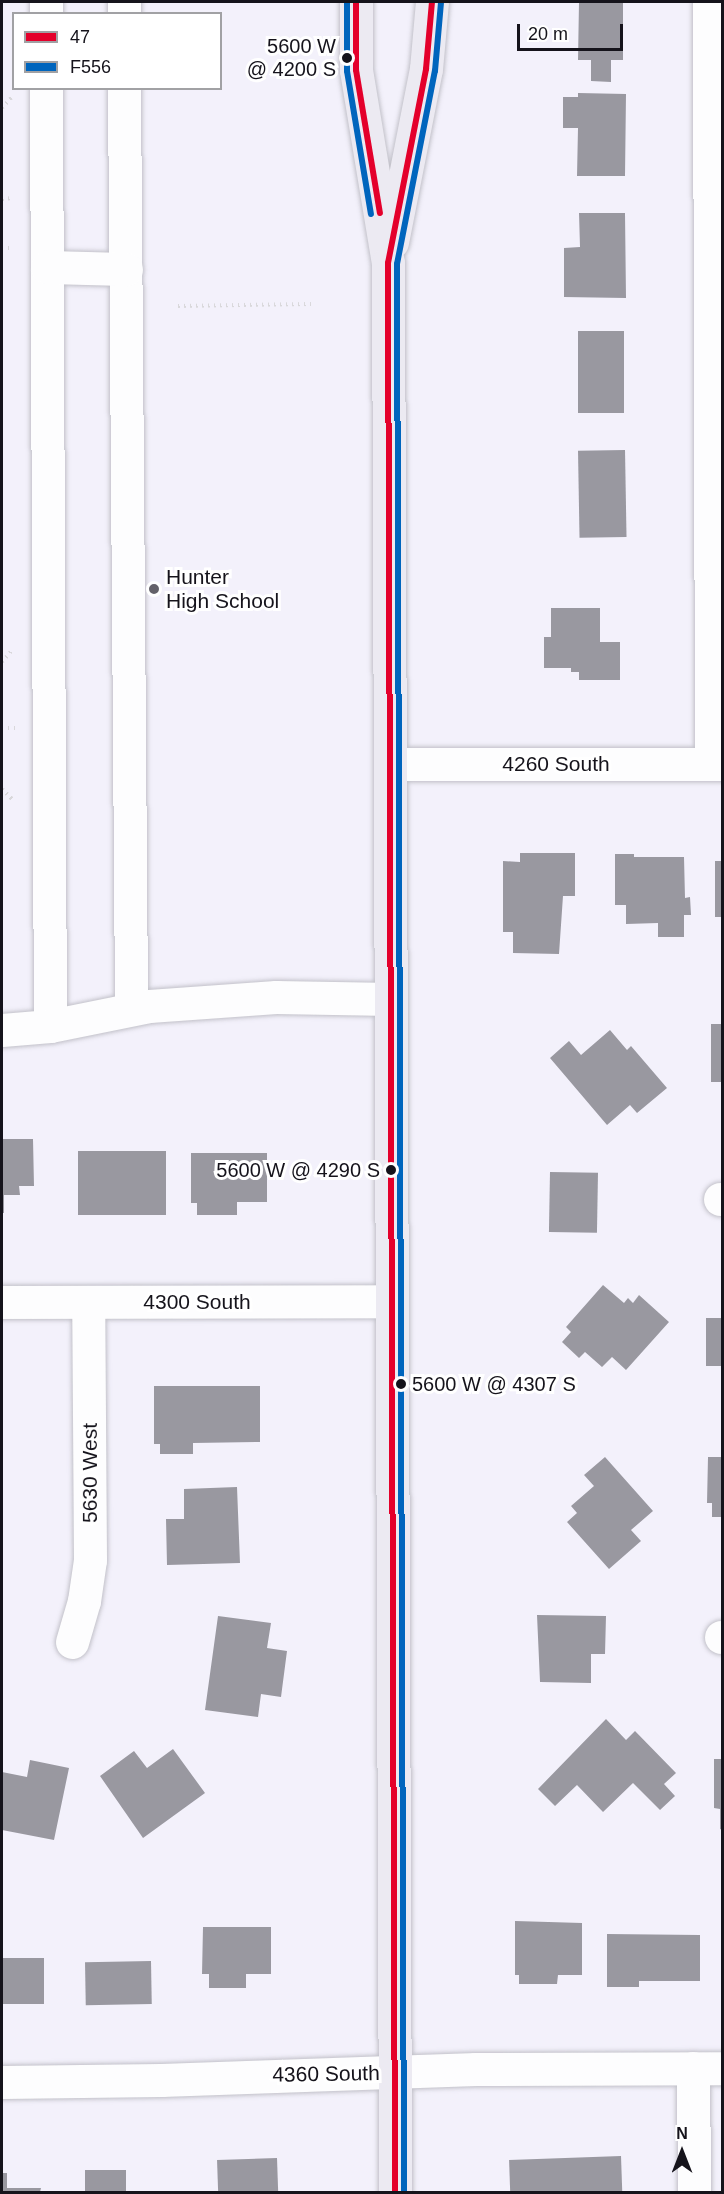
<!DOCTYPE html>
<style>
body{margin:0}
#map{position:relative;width:724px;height:2194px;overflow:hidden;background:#f3f1fb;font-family:Helvetica,sans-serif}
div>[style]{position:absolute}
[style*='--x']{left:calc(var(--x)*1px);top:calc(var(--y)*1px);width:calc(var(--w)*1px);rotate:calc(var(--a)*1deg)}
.building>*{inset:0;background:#9998a0;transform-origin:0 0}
.path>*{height:4px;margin-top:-2px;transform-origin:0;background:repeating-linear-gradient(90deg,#d9d8db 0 1.5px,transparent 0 6px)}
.roads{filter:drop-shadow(0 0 2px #c2c1c9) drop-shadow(0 0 2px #c2c1c9)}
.minor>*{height:33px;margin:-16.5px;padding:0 16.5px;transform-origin:16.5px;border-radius:16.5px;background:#fdfdfe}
.major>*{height:33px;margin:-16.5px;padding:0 16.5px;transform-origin:16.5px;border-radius:16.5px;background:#eceaf2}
.bus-1>*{height:6px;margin:-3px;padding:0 3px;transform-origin:3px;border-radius:3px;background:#e4002b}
.bus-2>*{height:6px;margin:-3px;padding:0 3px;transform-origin:3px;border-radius:3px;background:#0065bd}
.dots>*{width:16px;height:16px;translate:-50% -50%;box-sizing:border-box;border:3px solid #fff;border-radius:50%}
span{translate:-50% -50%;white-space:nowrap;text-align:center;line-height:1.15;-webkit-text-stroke:6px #fff;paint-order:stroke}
.bus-label{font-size:20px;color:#15131b}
.right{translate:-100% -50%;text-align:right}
.left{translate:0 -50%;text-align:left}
.poi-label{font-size:21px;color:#15131b}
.street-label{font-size:21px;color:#15131b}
.frame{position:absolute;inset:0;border:3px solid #15131b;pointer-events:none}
.legend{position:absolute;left:12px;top:12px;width:210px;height:78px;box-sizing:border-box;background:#fff;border:2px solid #a1a1a4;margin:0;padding:8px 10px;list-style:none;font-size:18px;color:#15131b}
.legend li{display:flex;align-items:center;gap:12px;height:30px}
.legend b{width:30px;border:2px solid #a1a1a4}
.north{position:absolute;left:652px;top:2122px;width:60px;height:60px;-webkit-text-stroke:4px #fff;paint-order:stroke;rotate:0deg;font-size:16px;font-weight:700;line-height:24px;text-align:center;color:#15131b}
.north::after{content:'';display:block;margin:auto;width:21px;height:27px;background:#15131b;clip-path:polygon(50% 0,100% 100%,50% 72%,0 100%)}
.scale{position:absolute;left:517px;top:24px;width:106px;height:27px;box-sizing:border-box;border:3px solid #15131b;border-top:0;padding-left:8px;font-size:18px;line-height:21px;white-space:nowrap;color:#15131b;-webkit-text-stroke:4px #fff;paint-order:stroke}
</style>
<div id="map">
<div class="building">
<i style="clip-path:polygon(579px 2px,623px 2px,623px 60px,611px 60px,611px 82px,591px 81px,591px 60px,578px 60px)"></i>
<i style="clip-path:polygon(578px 93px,626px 94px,625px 176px,577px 176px,578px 128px,563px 128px,563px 97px,578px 97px)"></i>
<i style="clip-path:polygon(579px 213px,625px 213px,626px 298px,564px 297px,564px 248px,580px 247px)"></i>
<i style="left:578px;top:331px;width:46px;height:82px"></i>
<i style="left:625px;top:450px;width:87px;height:47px;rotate:89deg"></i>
<i style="clip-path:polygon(551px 608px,600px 608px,600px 642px,620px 642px,620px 680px,579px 680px,579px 672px,571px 672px,571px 668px,544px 668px,544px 637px,551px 637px)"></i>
<i style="clip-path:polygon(520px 853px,575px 853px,575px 896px,563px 896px,559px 954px,513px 953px,513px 932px,503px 932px,503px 861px,520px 862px)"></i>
<i style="clip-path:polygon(615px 854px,634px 854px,634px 857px,684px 857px,685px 898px,690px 897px,691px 915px,684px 915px,684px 937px,658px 937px,658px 923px,626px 924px,626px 905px,615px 905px)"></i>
<i style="left:715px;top:861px;width:7px;height:56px"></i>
<i style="left:711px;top:1024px;width:11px;height:58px"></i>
<i style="clip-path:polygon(610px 1030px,627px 1050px,631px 1046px,667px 1088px,637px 1113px,630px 1105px,607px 1125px,550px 1058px,569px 1041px,581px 1055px)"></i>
<i style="clip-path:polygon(2px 1139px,33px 1139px,34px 1186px,19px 1186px,20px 1195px,4px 1195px,4px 1213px,2px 1213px)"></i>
<i style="left:78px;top:1151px;width:88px;height:64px"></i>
<i style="clip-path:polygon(191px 1153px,267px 1153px,267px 1202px,237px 1202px,237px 1215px,197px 1215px,197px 1203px,191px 1203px)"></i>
<i style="left:550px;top:1172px;width:48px;height:60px;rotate:1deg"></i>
<i style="clip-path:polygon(603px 1285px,624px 1303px,628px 1298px,633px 1303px,639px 1295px,669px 1322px,626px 1370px,612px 1357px,602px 1367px,585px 1352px,579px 1358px,562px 1342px,571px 1332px,566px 1327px)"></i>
<i style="left:706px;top:1318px;width:16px;height:48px"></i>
<i style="clip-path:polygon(154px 1386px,260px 1386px,260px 1442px,193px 1443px,193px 1454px,160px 1454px,160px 1444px,154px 1444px)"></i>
<i style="clip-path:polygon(605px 1457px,653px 1511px,631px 1530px,641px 1541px,609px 1569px,567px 1522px,577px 1513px,571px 1506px,594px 1486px,584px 1475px)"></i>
<i style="clip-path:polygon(708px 1457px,722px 1457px,722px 1517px,712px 1517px,712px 1503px,707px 1503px)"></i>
<i style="clip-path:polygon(237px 1487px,240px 1563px,167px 1565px,166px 1519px,184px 1519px,184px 1489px)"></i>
<i style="clip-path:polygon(537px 1615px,606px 1616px,605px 1654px,591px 1654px,591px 1683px,540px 1682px)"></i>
<i style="clip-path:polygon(218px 1616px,271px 1623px,267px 1648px,287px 1651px,281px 1697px,261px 1694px,258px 1717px,205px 1710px)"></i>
<i style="clip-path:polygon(606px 1719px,626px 1740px,635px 1731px,676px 1773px,664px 1784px,675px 1796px,660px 1810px,633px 1783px,603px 1812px,577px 1785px,555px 1806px,538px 1789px)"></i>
<i style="clip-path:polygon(173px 1749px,205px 1793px,143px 1838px,100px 1776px,134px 1751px,147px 1768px)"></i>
<i style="clip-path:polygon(714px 1759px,722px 1759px,722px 1830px,720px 1829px,720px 1809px,714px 1808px)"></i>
<i style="clip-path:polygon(30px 1760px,69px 1768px,54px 1840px,2px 1830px,2px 1772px,27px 1777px)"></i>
<i style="clip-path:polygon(515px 1921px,582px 1923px,582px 1975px,558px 1975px,557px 1984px,519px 1984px,519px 1975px,515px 1975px)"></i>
<i style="clip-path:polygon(203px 1927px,271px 1927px,271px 1974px,246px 1974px,246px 1988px,209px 1988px,209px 1974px,202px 1974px)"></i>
<i style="clip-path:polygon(607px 1934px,700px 1935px,700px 1981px,639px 1981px,639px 1987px,607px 1987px)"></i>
<i style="left:2px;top:1958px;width:42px;height:46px"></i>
<i style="left:151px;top:1961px;width:43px;height:66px;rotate:89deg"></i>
<i style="left:621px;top:2156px;width:36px;height:112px;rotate:88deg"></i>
<i style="left:277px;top:2158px;width:34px;height:60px;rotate:88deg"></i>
<i style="left:85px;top:2170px;width:41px;height:22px"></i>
<i style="clip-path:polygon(2px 2173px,7px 2173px,7px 2188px,41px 2188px,40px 2192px,2px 2192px)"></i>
</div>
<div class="path">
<i style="--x:2;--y:108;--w:15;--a:-48"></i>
<i style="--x:2;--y:199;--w:11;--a:-5"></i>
<i style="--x:2;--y:248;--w:11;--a:0"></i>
<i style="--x:178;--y:306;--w:133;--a:-0.9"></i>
<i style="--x:2;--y:662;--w:17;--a:-50"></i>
<i style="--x:2;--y:728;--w:14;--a:0"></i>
<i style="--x:2;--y:789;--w:17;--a:45"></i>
</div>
<div class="roads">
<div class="minor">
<i style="--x:46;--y:2;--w:12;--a:90"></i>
<i style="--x:124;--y:2;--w:12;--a:90"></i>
<i style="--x:709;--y:2;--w:762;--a:89.85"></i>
<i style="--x:46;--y:88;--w:938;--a:89.76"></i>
<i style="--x:124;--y:88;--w:920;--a:89.56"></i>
<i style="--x:47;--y:267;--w:79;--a:1.5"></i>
<i style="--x:390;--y:764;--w:332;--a:0"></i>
<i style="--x:2;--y:1030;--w:48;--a:-4.8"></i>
<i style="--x:50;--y:1026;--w:101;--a:-11.4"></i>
<i style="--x:149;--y:1006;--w:127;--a:-4.1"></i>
<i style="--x:276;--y:997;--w:115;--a:1"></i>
<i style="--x:720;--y:1199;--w:2;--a:0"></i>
<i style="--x:2;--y:1302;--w:390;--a:-0.1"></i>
<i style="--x:721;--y:1637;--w:1;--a:0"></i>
<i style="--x:72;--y:1642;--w:43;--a:-73.7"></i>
<i style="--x:84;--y:1601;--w:41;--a:-81.7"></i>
<i style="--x:90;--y:1560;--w:258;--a:-90.4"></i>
<i style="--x:693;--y:2068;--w:124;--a:89.5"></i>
<i style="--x:2;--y:2082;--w:159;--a:-0.7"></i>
<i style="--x:161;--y:2080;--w:315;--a:-2"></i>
<i style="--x:476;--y:2069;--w:246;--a:-0.2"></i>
</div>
<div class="major">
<i style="--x:356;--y:2;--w:68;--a:90"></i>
<i style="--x:356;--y:70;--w:196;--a:80.6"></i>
<i style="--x:388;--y:263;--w:1929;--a:89.79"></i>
<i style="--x:392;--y:242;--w:176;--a:-78.9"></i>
<i style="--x:426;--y:69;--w:67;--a:-84.9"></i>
</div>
</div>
<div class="bus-1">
<i style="--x:356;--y:2;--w:68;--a:90"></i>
<i style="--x:356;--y:70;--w:145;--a:80.5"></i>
<i style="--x:395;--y:2192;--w:1929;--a:-90.21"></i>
<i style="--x:388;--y:263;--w:198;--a:-78.9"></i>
<i style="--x:426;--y:69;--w:67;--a:-84.9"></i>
</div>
<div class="bus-2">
<i style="--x:347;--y:2;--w:69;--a:90"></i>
<i style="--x:347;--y:71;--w:145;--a:80.5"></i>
<i style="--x:404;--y:2192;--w:1928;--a:-90.21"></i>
<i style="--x:397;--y:264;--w:197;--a:-78.9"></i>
<i style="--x:435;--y:71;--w:68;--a:-85"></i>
</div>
<div class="dots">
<i style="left:347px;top:58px;background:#15131b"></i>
<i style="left:154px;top:589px;background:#636169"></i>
<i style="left:391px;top:1170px;background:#15131b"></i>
<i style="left:401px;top:1384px;background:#15131b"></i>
</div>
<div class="bus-label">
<span class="right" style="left:336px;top:58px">5600 W<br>@ 4200 S</span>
<span class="right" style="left:380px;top:1170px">5600 W @ 4290 S</span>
<span class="left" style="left:412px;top:1384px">5600 W @ 4307 S</span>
</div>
<div class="poi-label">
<span class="left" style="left:166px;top:589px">Hunter<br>High School</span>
</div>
<div class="street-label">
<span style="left:556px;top:764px">4260 South</span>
<span style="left:197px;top:1302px">4300 South</span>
<span style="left:90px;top:1473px;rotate:-90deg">5630 West</span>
<span style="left:326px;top:2074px;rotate:-1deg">4360 South</span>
</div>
<div class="frame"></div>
<ul class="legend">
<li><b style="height:8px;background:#e4002b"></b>47</li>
<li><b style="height:8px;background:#0065bd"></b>F556</li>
</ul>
<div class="north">N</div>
<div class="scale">20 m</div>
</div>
